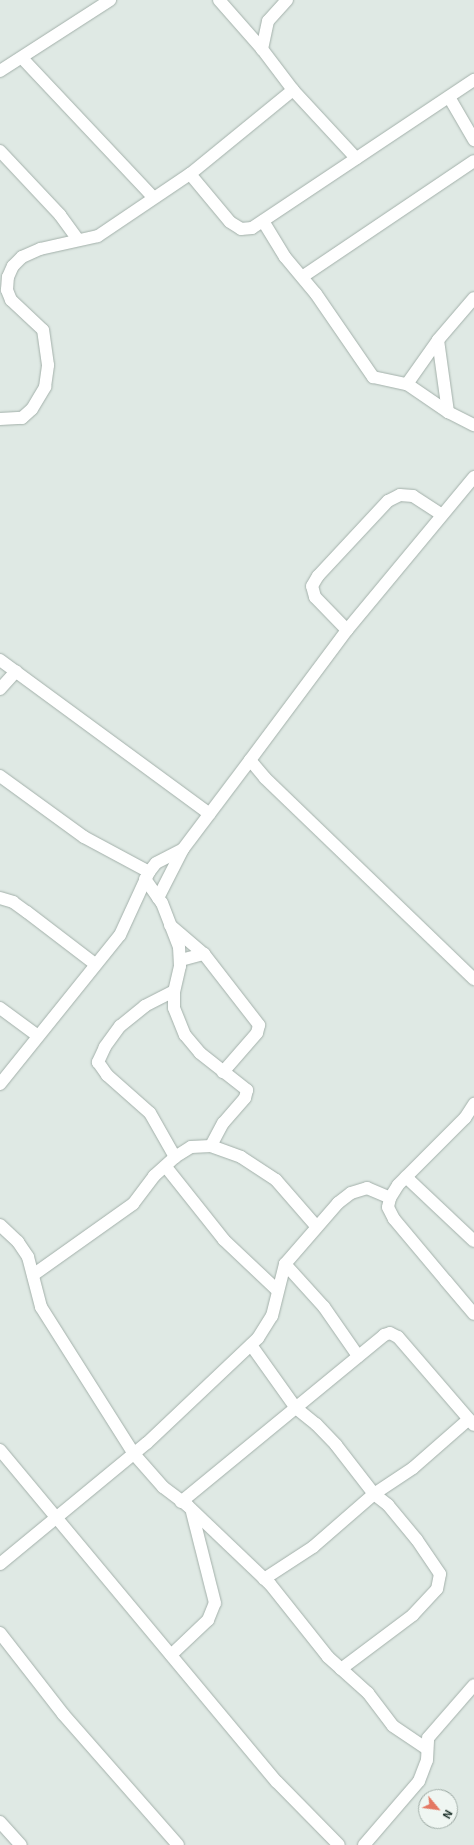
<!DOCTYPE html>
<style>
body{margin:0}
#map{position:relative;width:474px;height:1845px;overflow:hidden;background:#dfe9e4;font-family:"Exo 2",sans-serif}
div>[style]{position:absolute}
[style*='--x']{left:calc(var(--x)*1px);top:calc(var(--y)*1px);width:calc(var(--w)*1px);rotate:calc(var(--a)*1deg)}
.roads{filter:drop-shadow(0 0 1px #a3b0aa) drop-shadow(0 0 1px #a3b0aa)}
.minor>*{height:12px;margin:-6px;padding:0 6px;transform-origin:6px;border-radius:6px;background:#fff}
.tertiary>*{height:12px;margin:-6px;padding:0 6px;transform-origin:6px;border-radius:6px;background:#fff}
span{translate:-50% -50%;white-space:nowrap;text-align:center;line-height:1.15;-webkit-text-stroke:4px #eff6f2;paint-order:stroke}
.north{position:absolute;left:418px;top:1789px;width:40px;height:40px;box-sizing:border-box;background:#eff6f2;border:1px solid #9daaa4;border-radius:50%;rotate:119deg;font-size:11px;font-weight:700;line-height:16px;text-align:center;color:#223730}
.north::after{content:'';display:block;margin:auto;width:14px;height:18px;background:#e47762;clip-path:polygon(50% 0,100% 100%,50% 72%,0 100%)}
</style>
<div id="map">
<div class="roads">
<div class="minor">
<i style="--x:219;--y:0;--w:65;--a:48.7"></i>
<i style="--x:287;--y:0;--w:28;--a:132"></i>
<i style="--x:268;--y:21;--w:29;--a:102"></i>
<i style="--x:262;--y:49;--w:51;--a:52.9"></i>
<i style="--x:293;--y:90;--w:93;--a:47.2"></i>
<i style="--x:22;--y:58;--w:191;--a:46.7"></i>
<i style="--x:0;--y:71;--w:131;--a:-32.8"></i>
<i style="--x:449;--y:97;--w:50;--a:59.8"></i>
<i style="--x:0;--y:151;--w:88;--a:46.8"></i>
<i style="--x:60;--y:215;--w:31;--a:54"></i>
<i style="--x:190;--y:174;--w:62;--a:50.2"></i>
<i style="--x:230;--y:222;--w:13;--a:32"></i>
<i style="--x:241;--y:229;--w:11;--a:-5"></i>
<i style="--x:252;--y:228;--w:267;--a:-33.7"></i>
<i style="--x:263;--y:221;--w:42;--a:58.6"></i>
<i style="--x:285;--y:257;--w:48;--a:50"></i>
<i style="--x:316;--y:294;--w:101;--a:55.5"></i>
<i style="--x:373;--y:377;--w:35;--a:12"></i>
<i style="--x:407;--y:384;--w:50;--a:34.3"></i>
<i style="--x:448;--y:412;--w:29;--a:27"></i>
<i style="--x:302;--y:277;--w:207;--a:-34"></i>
<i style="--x:438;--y:340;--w:73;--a:82.1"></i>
<i style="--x:407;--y:384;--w:54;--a:-54.8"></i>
<i style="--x:438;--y:340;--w:55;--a:-49.4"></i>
<i style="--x:0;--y:419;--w:22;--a:-3"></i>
<i style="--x:22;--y:418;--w:13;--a:-42"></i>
<i style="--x:32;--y:409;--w:26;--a:-59"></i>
<i style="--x:45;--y:387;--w:22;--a:-82"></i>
<i style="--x:48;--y:365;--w:35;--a:-98"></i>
<i style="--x:43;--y:330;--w:44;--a:-136.8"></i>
<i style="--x:11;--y:300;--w:11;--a:-112"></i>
<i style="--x:7;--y:290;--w:13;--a:-86"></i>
<i style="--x:8;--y:277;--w:12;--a:-66"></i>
<i style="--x:13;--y:266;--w:13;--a:-45"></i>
<i style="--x:22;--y:257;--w:20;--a:-24"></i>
<i style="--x:40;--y:249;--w:59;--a:-12.6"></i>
<i style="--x:98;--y:236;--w:111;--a:-34"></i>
<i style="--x:190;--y:174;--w:133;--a:-39.2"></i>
<i style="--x:347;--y:630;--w:46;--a:-134.1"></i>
<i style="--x:315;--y:597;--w:11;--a:-105"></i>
<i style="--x:312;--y:586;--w:12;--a:-59"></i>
<i style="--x:318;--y:576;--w:103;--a:-47"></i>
<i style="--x:388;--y:501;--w:13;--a:-27"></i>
<i style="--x:400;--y:495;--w:13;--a:4"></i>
<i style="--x:413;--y:496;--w:33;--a:33"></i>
<i style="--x:0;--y:660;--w:260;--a:36.3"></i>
<i style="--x:0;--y:689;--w:24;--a:-48"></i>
<i style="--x:0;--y:776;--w:104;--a:36"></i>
<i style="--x:84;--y:837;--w:74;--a:28.3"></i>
<i style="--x:145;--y:879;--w:29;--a:55"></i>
<i style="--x:162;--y:903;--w:47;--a:68.9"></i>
<i style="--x:179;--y:947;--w:19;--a:87"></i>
<i style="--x:180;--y:966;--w:26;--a:103"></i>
<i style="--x:174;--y:991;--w:17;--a:90"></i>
<i style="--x:174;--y:1008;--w:29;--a:68"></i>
<i style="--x:185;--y:1035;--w:23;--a:50"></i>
<i style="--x:200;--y:1053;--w:60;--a:38.2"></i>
<i style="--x:247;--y:1090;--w:8;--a:104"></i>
<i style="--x:245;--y:1098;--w:33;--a:131"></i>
<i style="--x:223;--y:1123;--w:26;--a:118"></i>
<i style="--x:0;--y:898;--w:14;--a:17"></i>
<i style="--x:13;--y:902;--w:17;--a:36"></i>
<i style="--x:27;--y:912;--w:86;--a:37.4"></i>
<i style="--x:158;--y:898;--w:55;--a:-63"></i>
<i style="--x:170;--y:925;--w:45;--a:40.5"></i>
<i style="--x:204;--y:954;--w:90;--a:52.2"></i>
<i style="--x:259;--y:1025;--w:8;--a:104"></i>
<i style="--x:257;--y:1033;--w:52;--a:131.1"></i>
<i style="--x:181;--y:960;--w:24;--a:-15"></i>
<i style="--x:174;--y:991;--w:33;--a:153"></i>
<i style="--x:145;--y:1006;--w:32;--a:141"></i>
<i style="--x:120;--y:1026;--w:26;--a:126"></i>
<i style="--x:105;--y:1047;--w:17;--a:115"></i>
<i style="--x:98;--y:1062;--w:16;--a:55"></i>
<i style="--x:107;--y:1075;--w:57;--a:41.5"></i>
<i style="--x:150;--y:1113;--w:51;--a:60.4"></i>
<i style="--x:0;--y:1008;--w:47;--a:36.4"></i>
<i style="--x:0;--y:1084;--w:191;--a:-51.2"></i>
<i style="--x:120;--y:935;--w:69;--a:-65.3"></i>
<i style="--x:149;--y:872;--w:11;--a:-52"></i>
<i style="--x:156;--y:863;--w:30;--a:-27"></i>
<i style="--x:183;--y:849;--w:111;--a:-53"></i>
<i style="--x:166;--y:1167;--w:93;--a:51.5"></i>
<i style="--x:224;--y:1240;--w:73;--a:43.3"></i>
<i style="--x:406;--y:1177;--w:93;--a:43.3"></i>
<i style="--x:0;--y:1225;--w:25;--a:43"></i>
<i style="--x:18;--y:1242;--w:18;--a:56"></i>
<i style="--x:28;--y:1257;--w:52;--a:75.4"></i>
<i style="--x:41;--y:1307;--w:174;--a:57.7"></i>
<i style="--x:134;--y:1454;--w:44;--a:48.7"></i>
<i style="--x:163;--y:1487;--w:31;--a:37"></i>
<i style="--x:188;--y:1506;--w:113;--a:43.6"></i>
<i style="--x:270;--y:1584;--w:93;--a:51.5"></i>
<i style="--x:328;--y:1657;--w:54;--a:42"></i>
<i style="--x:368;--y:1693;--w:41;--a:52.9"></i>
<i style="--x:393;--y:1726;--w:40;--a:34"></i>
<i style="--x:285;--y:1264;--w:58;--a:47.8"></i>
<i style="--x:324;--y:1307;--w:60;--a:55.2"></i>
<i style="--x:33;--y:1275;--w:123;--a:-35.4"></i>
<i style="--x:133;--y:1204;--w:35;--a:-53"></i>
<i style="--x:154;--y:1176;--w:28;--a:-42"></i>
<i style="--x:175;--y:1157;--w:19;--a:-32"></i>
<i style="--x:191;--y:1147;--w:20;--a:-3"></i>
<i style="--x:211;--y:1146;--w:32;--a:20"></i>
<i style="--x:241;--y:1157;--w:42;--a:33.3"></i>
<i style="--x:276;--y:1180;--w:61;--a:49"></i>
<i style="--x:446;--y:1281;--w:43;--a:49.7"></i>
<i style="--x:251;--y:1345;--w:77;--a:54.5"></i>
<i style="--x:296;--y:1408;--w:26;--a:39"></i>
<i style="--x:316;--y:1424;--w:29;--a:46"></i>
<i style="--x:336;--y:1445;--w:62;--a:52.2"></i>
<i style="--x:374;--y:1494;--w:18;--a:38"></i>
<i style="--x:388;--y:1505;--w:45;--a:50.4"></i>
<i style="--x:417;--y:1540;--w:41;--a:55.9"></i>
<i style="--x:440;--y:1574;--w:15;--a:101"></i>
<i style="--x:437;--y:1589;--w:35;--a:133"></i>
<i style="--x:413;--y:1615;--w:90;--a:143.1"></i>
<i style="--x:0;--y:1450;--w:432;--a:50.2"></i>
<i style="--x:277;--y:1782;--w:88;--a:45.5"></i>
<i style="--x:181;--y:1502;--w:263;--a:-39.4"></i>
<i style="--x:384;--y:1335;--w:6;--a:-18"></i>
<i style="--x:390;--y:1333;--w:9;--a:27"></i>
<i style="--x:398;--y:1337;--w:116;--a:49.2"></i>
<i style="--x:0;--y:1564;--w:190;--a:-39.5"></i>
<i style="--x:147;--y:1443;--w:153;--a:-43.4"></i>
<i style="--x:258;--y:1338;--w:26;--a:-58"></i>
<i style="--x:272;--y:1316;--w:54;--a:-76"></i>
<i style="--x:285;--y:1264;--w:81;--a:-49"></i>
<i style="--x:338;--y:1203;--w:16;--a:-38"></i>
<i style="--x:351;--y:1193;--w:17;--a:-17"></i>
<i style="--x:367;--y:1188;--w:25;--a:23"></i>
<i style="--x:264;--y:1579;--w:59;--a:-33.1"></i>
<i style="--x:313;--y:1547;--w:81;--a:-41"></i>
<i style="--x:374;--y:1494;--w:47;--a:-33.7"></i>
<i style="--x:413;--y:1468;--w:74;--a:-41.2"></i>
<i style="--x:0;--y:1633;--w:103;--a:52.1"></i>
<i style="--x:63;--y:1714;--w:174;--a:48.7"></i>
<i style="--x:171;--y:1655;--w:51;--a:-43.4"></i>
<i style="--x:208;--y:1620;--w:18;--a:-68"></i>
<i style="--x:215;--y:1603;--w:94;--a:-104.2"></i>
<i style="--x:0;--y:1822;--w:31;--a:48"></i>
<i style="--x:364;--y:1845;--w:84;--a:-49.3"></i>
<i style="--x:419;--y:1781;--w:22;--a:-69"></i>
<i style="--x:427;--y:1760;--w:22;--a:-87"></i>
<i style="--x:428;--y:1738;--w:70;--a:-49"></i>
</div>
<div class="tertiary">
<i style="--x:474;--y:477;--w:199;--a:129.7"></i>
<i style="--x:347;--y:630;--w:162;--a:126.7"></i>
<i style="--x:250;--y:760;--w:23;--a:50"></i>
<i style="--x:265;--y:778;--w:290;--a:43.9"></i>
<i style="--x:446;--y:1281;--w:81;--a:-130"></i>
<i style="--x:394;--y:1219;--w:13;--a:-117"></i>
<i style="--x:388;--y:1207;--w:9;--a:-77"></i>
<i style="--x:390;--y:1198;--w:15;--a:-58"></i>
<i style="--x:398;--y:1185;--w:95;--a:-45"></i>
<i style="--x:465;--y:1118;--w:17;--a:-57"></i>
</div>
</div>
<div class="north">N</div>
</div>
